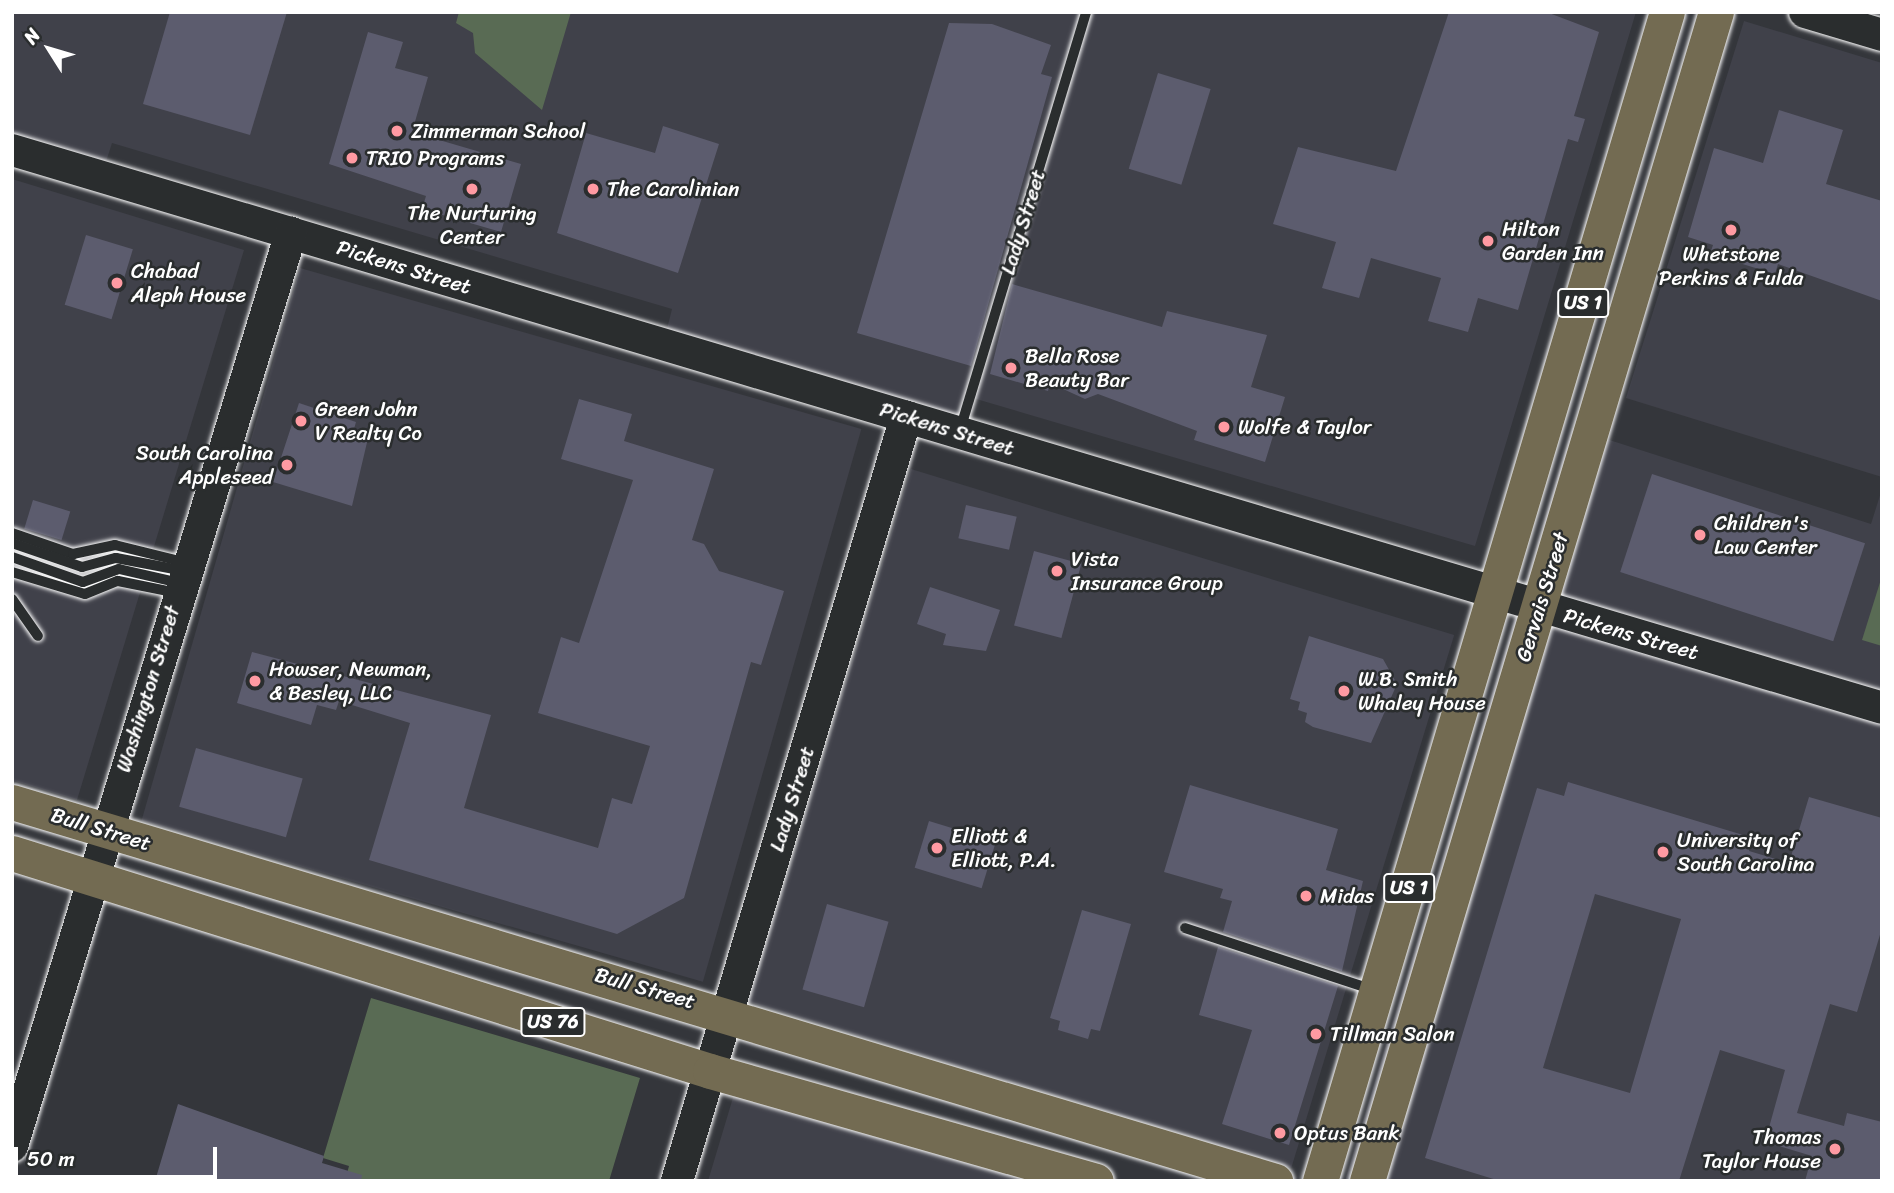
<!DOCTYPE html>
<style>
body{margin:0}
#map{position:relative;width:1894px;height:1193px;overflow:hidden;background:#34363b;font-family:Sriracha,sans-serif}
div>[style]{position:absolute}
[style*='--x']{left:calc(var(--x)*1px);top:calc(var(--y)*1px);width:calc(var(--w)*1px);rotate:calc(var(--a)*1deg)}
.built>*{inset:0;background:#40414a;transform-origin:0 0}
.green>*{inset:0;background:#596b54}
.building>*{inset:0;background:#5c5c6e;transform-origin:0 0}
.roads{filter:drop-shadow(0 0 2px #fff) drop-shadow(0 0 2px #fff)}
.lane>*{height:10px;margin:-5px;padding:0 5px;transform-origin:5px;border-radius:5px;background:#2a2d2e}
.secondary>*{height:32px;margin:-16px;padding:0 16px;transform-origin:16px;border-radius:16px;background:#2a2d2e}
.primary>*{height:35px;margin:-17.5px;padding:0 17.5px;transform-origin:17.5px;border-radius:17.5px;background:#736b52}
.dots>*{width:19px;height:19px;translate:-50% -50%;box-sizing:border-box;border:4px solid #2a2d2e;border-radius:50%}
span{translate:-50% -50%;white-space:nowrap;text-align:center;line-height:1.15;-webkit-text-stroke:5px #2a2d2e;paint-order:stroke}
.shield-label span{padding:2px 5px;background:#2a2d2e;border:2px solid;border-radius:5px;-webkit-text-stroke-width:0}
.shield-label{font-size:19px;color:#fff;font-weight:700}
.poi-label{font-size:21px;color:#fff}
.left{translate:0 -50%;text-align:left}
.right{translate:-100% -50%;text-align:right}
.street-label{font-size:21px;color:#fff}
.frame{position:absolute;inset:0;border:14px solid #fff;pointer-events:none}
.north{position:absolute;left:14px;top:14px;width:70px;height:70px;-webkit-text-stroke:5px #2a2d2e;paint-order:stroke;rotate:307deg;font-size:19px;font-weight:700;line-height:28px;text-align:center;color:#fff}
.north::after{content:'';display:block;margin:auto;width:24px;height:32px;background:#fff;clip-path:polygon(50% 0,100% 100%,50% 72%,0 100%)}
.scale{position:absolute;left:14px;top:1147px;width:203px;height:32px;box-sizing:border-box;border:4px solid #fff;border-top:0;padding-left:9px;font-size:21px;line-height:24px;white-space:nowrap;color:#fff;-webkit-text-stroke:5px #2a2d2e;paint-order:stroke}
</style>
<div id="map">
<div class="built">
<i style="clip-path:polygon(12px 12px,1636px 12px,1475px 546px,966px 396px,958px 421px,665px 337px,672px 309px,112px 143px,99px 184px,12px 157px)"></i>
<i style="clip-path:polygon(1744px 21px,1882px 63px,1882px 477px,1626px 398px)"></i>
<i style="clip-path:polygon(12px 179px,244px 250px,77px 800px,12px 780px)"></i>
<i style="left:300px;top:268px;width:584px;height:575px;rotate:16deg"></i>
<i style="clip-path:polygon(1572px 428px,1871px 524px,1882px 489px,1882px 1181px,1345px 1181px)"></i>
<i style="left:911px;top:469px;width:568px;height:557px;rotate:17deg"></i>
<i style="clip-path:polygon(735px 1091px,1039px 1181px,708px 1181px)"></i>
</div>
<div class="green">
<i style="clip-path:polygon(459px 12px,571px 12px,542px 110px,475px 53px,473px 33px,456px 23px)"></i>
<i style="clip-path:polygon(1882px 576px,1882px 646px,1862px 640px)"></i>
<i style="clip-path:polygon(371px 998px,640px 1078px,609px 1181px,345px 1181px,349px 1166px,323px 1158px)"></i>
</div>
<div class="building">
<i style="clip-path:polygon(170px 12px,287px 12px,250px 135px,143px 104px)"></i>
<i style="clip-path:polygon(1449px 12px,1549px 13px,1599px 32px,1574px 116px,1585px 119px,1578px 142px,1568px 139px,1518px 310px,1478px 298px,1468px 332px,1428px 321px,1441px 278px,1371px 258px,1359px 298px,1322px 288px,1336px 242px,1273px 224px,1298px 147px,1396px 171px)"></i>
<i style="clip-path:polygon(949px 23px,992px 24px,1051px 45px,1041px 74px,1052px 77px,971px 366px,857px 333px)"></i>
<i style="clip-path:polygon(368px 32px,403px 42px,395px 68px,428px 77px,412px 132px,521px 164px,501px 232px,422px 209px,426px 196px,329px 164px)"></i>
<i style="left:1158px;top:73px;width:55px;height:100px;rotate:17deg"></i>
<i style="clip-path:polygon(1779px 110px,1843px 130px,1826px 184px,1882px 201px,1882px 301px,1778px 264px,1775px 274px,1710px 254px,1713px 245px,1688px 237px,1714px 148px,1763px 163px)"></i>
<i style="clip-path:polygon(663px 126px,719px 144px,678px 273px,557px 233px,586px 133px,655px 153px)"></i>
<i style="left:86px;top:235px;width:49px;height:73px;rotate:17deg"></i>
<i style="clip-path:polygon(1012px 284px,1162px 327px,1167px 311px,1267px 335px,1251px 387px,1285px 397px,1265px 462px,1194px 440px,1197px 431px,1098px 394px,1085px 399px,1050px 383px,1048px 391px,990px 374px)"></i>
<i style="clip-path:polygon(579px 399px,632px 414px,624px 441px,714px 469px,692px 540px,704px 544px,719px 571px,784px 591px,761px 665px,751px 662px,684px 898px,617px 934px,369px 860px,410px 723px,339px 701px,336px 710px,317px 705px,311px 725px,237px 703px,252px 652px,491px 715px,464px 808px,598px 848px,612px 798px,632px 804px,650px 746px,538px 713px,561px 637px,579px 643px,633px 480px,561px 459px)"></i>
<i style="clip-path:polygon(299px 403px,356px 422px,354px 429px,369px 434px,352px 506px,273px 482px)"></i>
<i style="left:1652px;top:474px;width:224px;height:103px;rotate:18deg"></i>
<i style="left:33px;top:500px;width:39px;height:30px;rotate:17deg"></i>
<i style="left:966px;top:505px;width:52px;height:34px;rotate:13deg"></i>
<i style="left:1034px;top:551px;width:49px;height:77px;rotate:15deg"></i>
<i style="clip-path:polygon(930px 587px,1000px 610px,986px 651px,943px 645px,946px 634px,917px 624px)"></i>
<i style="clip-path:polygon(1309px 636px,1383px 659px,1397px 684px,1371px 743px,1313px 727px,1305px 722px,1307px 713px,1298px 710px,1300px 702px,1290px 699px)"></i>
<i style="left:196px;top:748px;width:111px;height:61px;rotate:16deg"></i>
<i style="clip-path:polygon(evenodd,1568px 782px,1753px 838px,1749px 851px,1789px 863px,1809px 797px,1882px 818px,1882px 928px,1857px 1012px,1830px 1004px,1797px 1113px,1844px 1126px,1847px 1113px,1882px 1122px,1882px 1181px,1805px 1181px,1812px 1156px,1765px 1142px,1785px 1070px,1720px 1050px,1679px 1181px,1500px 1181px,1425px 1158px,1537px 788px,1564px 796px,1568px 782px,1595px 894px,1681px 919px,1630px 1093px,1543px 1068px,1595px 894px)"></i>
<i style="clip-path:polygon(1190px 785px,1338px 829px,1326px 870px,1363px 881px,1342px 971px,1223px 932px,1232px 901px,1220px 898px,1223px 889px,1164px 872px)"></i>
<i style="left:929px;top:821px;width:70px;height:49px;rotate:17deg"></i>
<i style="left:827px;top:904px;width:64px;height:89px;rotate:16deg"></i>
<i style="clip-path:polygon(1082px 910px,1131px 924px,1100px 1031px,1091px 1029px,1088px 1039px,1058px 1030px,1060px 1021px,1050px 1018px)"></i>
<i style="clip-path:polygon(1218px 947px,1338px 986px,1289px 1145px,1222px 1124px,1252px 1030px,1199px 1015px)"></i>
<i style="clip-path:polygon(178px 1104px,324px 1156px,322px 1163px,362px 1175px,361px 1181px,155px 1181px)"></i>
</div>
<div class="roads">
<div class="lane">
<i style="--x:960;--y:430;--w:437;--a:-73.2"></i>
<i style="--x:12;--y:533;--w:65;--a:19"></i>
<i style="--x:73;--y:554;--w:43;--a:-12.1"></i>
<i style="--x:115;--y:545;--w:75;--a:13.9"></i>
<i style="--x:12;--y:543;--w:74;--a:18.9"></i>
<i style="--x:82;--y:567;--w:35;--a:-15"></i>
<i style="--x:116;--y:558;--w:70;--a:10.7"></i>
<i style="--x:12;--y:557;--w:75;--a:19.4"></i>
<i style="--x:83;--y:582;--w:38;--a:-20"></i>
<i style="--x:119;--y:569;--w:63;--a:12.9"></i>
<i style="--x:12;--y:572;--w:76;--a:16.8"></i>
<i style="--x:85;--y:594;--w:35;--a:-22"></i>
<i style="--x:118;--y:581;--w:60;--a:11.5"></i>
<i style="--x:12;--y:599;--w:45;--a:54.9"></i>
<i style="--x:1185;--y:928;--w:196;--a:18.2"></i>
</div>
<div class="secondary">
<i style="--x:1805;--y:12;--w:80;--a:16.6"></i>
<i style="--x:12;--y:150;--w:1951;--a:16.61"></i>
<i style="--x:12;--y:1146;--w:955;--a:-73.01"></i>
<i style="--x:677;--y:1181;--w:798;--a:-73.31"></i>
</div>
<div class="primary">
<i style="--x:12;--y:802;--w:1319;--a:16.7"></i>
<i style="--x:12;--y:853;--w:731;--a:17.34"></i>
<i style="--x:710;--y:1071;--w:401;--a:15.9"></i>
<i style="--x:1320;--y:1181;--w:1219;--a:-73.47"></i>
<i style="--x:1367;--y:1181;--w:1220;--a:-73.38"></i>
</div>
</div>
<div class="dots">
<i style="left:397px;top:131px;background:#ff9aa2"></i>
<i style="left:352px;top:158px;background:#ff9aa2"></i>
<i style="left:472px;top:189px;background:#ff9aa2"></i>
<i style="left:593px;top:189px;background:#ff9aa2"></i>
<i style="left:1731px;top:230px;background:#ff9aa2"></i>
<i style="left:1488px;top:241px;background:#ff9aa2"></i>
<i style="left:117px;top:283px;background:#ff9aa2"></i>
<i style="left:1011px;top:368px;background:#ff9aa2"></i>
<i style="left:301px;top:421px;background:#ff9aa2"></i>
<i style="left:1224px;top:427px;background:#ff9aa2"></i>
<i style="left:287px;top:465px;background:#ff9aa2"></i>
<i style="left:1700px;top:535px;background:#ff9aa2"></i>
<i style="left:1057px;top:571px;background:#ff9aa2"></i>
<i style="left:255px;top:681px;background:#ff9aa2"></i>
<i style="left:1344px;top:691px;background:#ff9aa2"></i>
<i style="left:937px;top:848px;background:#ff9aa2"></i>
<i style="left:1663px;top:852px;background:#ff9aa2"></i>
<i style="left:1306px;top:896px;background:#ff9aa2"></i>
<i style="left:1316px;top:1034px;background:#ff9aa2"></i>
<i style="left:1280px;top:1133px;background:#ff9aa2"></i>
<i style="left:1835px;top:1149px;background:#ff9aa2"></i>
</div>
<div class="shield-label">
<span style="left:1583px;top:303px">US 1</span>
<span style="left:1409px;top:888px">US 1</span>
<span style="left:553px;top:1022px">US 76</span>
</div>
<div class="poi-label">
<span class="left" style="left:411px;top:131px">Zimmerman School</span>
<span class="left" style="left:366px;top:158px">TRIO Programs</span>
<span class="left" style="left:607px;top:189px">The Carolinian</span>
<span style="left:472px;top:225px">The Nurturing<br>Center</span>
<span class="left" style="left:1502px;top:241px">Hilton<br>Garden Inn</span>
<span style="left:1731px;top:266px">Whetstone<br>Perkins &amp; Fulda</span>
<span class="left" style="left:131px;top:283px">Chabad<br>Aleph House</span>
<span class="left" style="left:1025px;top:368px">Bella Rose<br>Beauty Bar</span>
<span class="left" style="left:315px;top:421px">Green John<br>V Realty Co</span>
<span class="left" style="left:1238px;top:427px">Wolfe &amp; Taylor</span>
<span class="right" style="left:273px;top:465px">South Carolina<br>Appleseed</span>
<span class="left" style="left:1714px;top:535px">Children's<br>Law Center</span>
<span class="left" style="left:1071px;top:571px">Vista<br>Insurance Group</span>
<span class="left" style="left:269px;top:681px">Howser, Newman,<br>&amp; Besley, LLC</span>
<span class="left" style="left:1358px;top:691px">W.B. Smith<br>Whaley House</span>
<span class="left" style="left:951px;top:848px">Elliott &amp;<br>Elliott, P.A.</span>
<span class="left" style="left:1677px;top:852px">University of<br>South Carolina</span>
<span class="left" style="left:1320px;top:896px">Midas</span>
<span class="left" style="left:1330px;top:1034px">Tillman Salon</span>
<span class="left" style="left:1294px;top:1133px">Optus Bank</span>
<span class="right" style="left:1821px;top:1149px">Thomas<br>Taylor House</span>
</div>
<div class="street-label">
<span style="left:1023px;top:222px;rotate:-73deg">Lady Street</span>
<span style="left:404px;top:267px;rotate:17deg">Pickens Street</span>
<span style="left:947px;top:429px;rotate:17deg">Pickens Street</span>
<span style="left:1542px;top:597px;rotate:-73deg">Gervais Street</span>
<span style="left:1631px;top:634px;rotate:16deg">Pickens Street</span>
<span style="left:148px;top:689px;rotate:-73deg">Washington Street</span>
<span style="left:792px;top:799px;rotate:-73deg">Lady Street</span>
<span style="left:101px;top:829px;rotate:17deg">Bull Street</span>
<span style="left:645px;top:988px;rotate:16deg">Bull Street</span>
</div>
<div class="frame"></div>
<div class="north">N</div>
<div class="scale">50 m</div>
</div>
